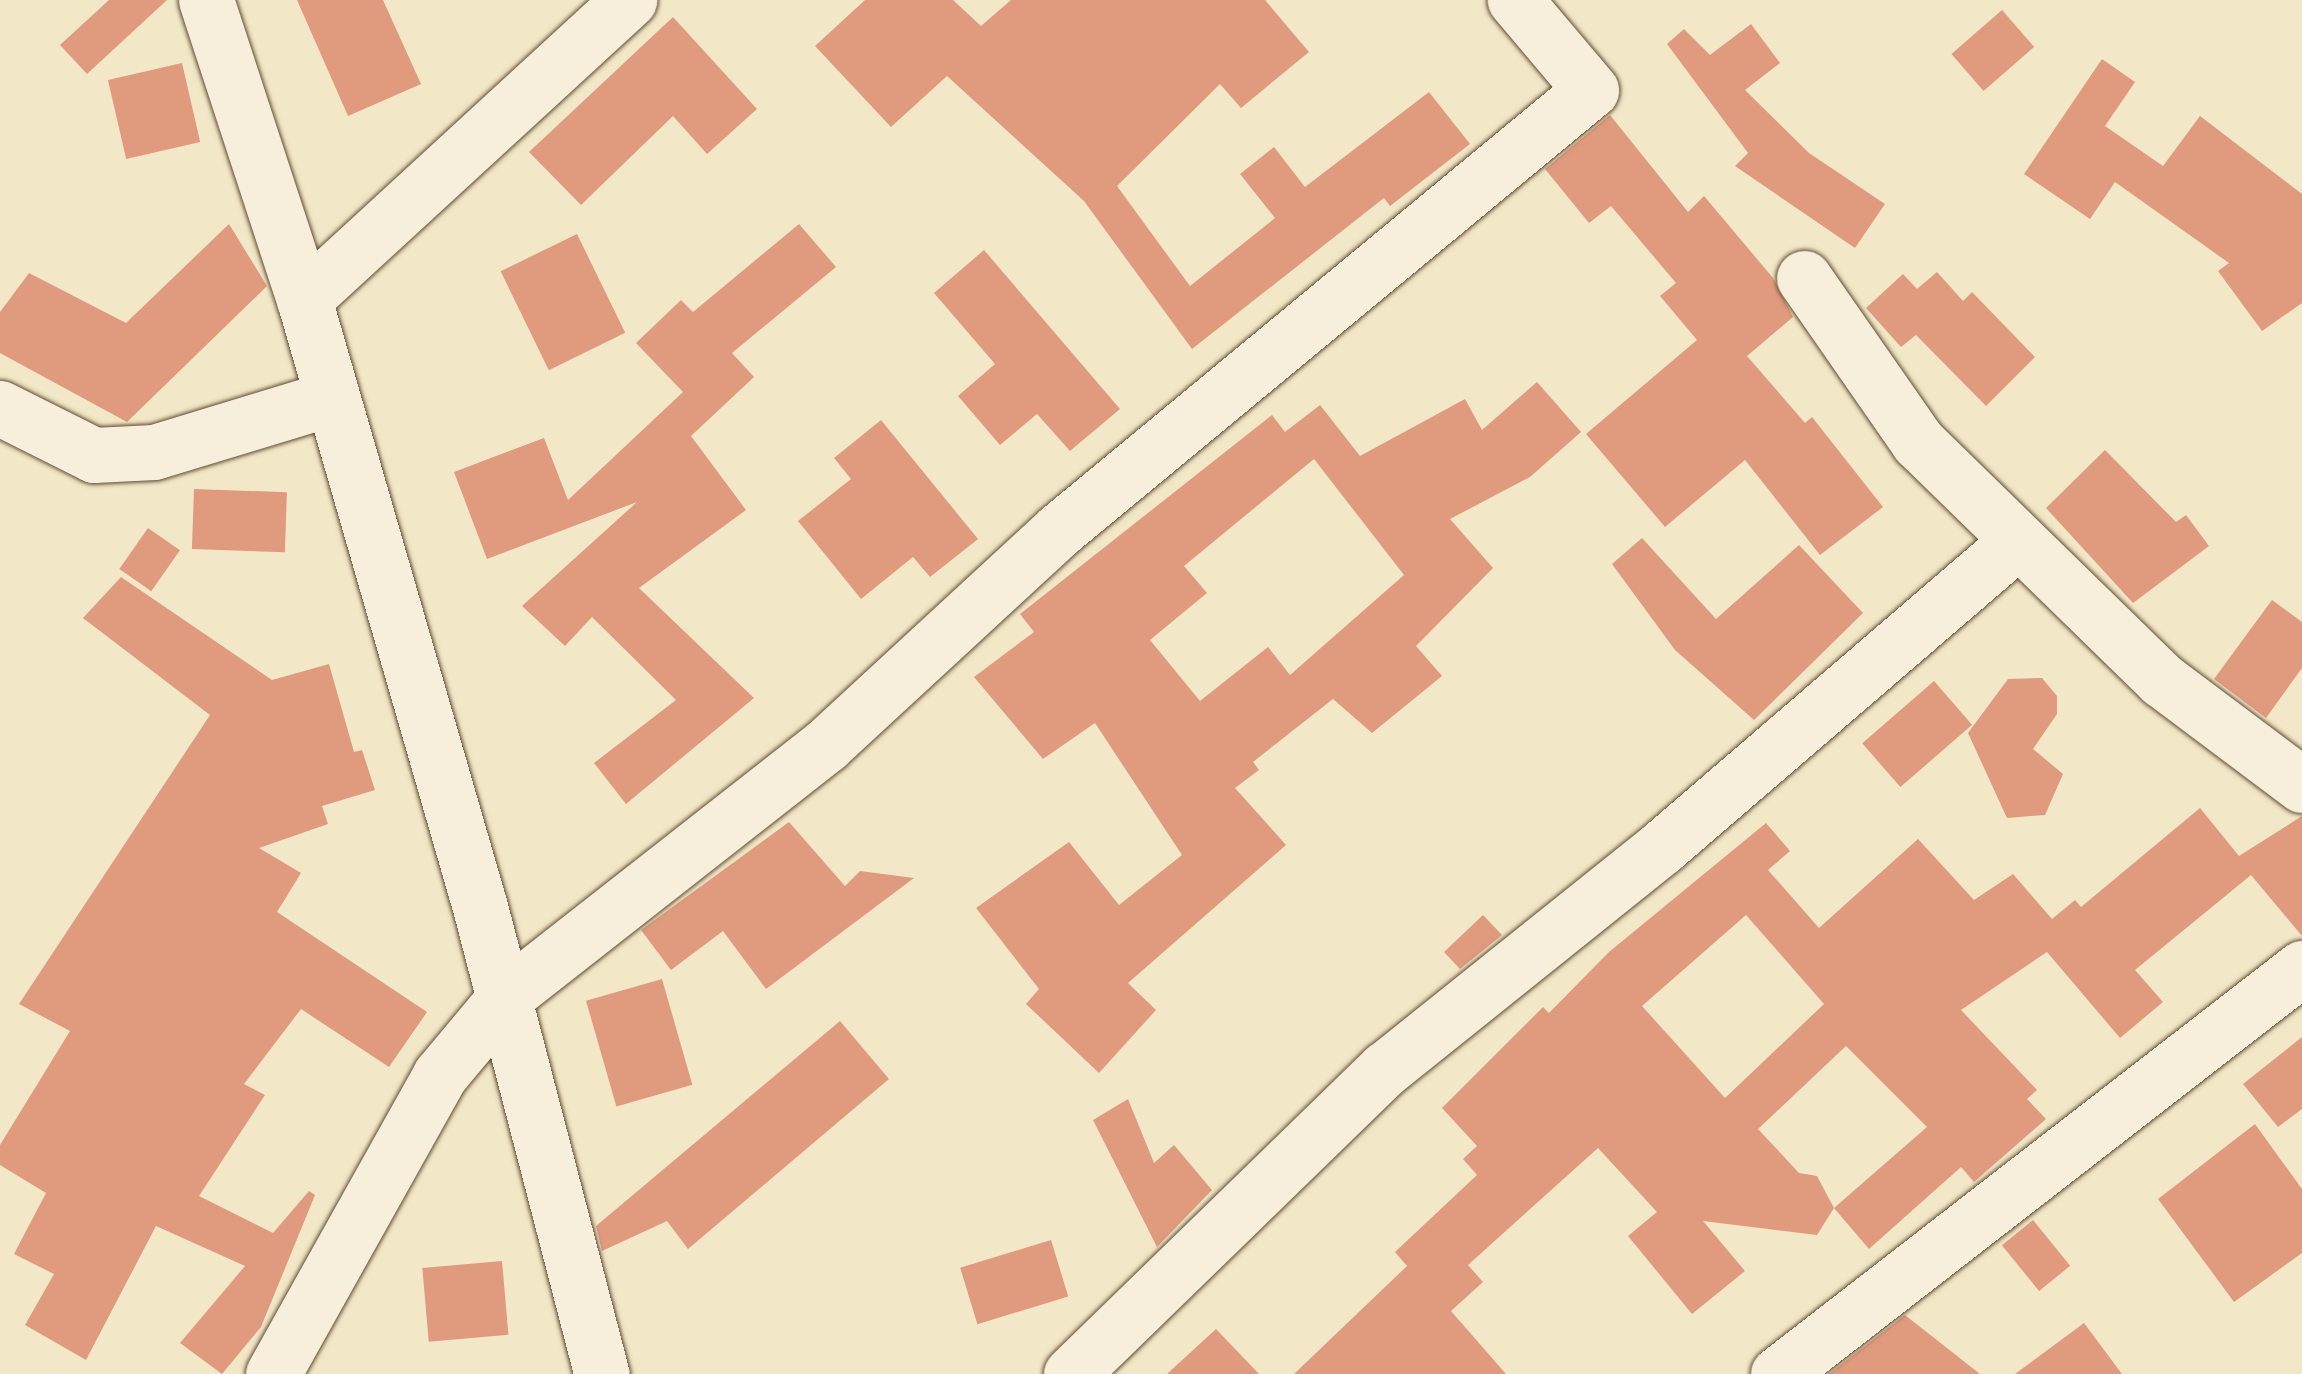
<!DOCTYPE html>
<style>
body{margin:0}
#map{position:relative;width:2302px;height:1374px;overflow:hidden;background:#f2e7c7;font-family:"Old Standard TT",serif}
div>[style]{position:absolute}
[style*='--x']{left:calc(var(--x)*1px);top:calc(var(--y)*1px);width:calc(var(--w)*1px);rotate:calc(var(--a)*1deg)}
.building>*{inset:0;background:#e09b7e;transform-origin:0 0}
.roads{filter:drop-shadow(0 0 2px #614b32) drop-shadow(0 0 2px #614b32)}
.minor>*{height:55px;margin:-27.5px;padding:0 27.5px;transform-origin:27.5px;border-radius:27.5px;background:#f7efdb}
span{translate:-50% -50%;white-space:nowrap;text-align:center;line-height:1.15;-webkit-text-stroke:8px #f7efdb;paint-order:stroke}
</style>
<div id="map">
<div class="building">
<i style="clip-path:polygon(109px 0,167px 0,87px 74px,60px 45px)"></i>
<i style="clip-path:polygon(297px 0,383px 0,421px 84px,348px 116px)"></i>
<i style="clip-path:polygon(865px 0,953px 0,981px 26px,1011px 0,1265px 0,1309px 52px,1241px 108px,1220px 84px,1117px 186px,1190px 286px,1275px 218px,1240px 174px,1274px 147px,1305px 187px,1429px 92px,1470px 144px,1390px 206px,1384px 198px,1192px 349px,1084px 201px,947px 76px,891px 127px,815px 46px)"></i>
<i style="left:2002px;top:10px;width:49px;height:67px;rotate:49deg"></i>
<i style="clip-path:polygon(673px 17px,757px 109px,707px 154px,673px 116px,581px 205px,529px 152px)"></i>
<i style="clip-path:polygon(1751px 24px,1780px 63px,1745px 90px,1809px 153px,1885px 204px,1855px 248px,1735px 166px,1748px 153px,1667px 44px,1684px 29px,1710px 55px)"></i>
<i style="clip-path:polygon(2102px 59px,2135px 82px,2105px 126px,2163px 166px,2200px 116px,2302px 194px,2302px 303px,2262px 331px,2218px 271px,2229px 263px,2115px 182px,2090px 219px,2024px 174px)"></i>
<i style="left:182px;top:63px;width:81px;height:76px;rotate:77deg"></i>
<i style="clip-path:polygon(1610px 115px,1688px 212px,1704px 196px,1773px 278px,1793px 317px,1747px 356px,1805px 423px,1812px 417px,1883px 507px,1820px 555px,1745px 460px,1665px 527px,1586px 434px,1697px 340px,1660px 296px,1676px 283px,1611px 206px,1589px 223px,1545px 169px)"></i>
<i style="clip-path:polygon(229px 224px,267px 286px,127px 422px,0 353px,0 312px,29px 273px,126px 323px)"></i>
<i style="clip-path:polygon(799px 224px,836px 267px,732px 353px,754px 377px,691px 436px,746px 510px,639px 588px,754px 698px,626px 804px,594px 763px,676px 700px,592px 617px,565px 646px,522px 606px,637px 502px,487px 559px,454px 472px,544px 438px,568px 500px,683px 392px,636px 343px,681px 300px,693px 312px)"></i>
<i style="left:577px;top:234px;width:110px;height:85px;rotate:64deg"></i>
<i style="clip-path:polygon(984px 250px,1120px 409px,1070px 451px,1037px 414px,1000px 445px,958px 396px,995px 364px,934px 293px)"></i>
<i style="clip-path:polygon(1937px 272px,1963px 301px,1972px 292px,2035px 357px,1986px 406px,1916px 335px,1901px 347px,1866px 308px,1903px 274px,1917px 289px)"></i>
<i style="clip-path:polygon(evenodd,1537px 382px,1581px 432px,1530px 477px,1450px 519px,1493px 568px,1416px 646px,1442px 676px,1372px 733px,1333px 699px,1253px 762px,1259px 770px,1235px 788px,1286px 845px,1128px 983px,1156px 1010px,1099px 1073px,1026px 1004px,1039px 989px,976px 908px,1069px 842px,1119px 905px,1182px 855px,1095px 723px,1043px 759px,974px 677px,1034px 632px,1020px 614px,1272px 415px,1285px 432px,1320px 405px,1360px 456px,1465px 399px,1482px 430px,1537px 382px,1314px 459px,1404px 575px,1290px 675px,1268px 647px,1200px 701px,1150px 640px,1207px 593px,1184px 566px,1314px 459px)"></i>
<i style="clip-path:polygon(881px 420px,978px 539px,930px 577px,913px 557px,861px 599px,798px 521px,851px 479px,834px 458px)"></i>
<i style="clip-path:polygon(2105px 450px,2176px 522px,2186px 515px,2209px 546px,2133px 603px,2046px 508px)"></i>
<i style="left:194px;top:489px;width:93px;height:60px;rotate:2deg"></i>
<i style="left:148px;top:528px;width:39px;height:50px;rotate:35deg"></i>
<i style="clip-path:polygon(1642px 538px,1716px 619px,1799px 545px,1863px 613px,1754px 720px,1675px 650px,1612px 564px)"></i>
<i style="clip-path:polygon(121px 577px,272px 680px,329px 664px,354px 752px,362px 750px,375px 790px,322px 806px,328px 824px,259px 848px,301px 873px,277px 912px,427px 1012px,389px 1067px,301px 1009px,244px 1084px,265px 1095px,199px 1196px,273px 1233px,309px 1191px,315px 1195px,261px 1327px,222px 1374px,180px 1343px,245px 1266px,156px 1226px,86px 1360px,25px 1325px,54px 1274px,14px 1254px,46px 1193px,0 1165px,0 1145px,70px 1031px,19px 1004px,210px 715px,83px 618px)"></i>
<i style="clip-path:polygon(2272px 600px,2302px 622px,2302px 668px,2266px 718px,2214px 679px)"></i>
<i style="clip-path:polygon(2042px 678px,2057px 696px,2057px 714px,2033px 749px,2063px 774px,2045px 815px,2007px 818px,1968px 733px,2008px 679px)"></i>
<i style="left:1934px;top:681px;width:58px;height:95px;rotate:49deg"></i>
<i style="clip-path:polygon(evenodd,2200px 808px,2239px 856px,2302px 816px,2302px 936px,2251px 875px,2135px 970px,2163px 1002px,2120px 1038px,2047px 952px,1961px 1010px,2037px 1090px,2027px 1099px,2046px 1119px,1974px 1182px,1961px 1167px,1869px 1249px,1834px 1208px,1817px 1235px,1703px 1221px,1745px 1271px,1692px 1314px,1628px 1236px,1657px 1212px,1598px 1148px,1468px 1265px,1483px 1282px,1451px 1311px,1506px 1374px,1294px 1374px,1407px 1266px,1395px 1252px,1477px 1175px,1463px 1159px,1477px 1146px,1442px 1108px,1543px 1007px,1549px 1013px,1609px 952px,1766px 823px,1790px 851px,1768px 870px,1819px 928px,1918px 839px,1974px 900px,2013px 874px,2052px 919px,2075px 900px,2081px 907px,2200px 808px,1746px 915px,1824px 1004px,1725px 1098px,1642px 1006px,1746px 915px,2200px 808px,1846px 1046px,1927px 1127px,1834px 1208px,1817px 1176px,1799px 1173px,1758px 1129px,1846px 1046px)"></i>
<i style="clip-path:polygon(789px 822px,845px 886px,860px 871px,914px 878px,766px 989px,723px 931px,671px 970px,641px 930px)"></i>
<i style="clip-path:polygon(1483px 915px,1502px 935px,1460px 969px,1444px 952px)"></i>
<i style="left:662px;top:979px;width:110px;height:79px;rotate:74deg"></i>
<i style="clip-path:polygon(840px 1021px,889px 1079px,688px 1249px,667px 1221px,602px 1251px,596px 1226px)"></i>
<i style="clip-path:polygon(2302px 1037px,2302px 1109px,2278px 1127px,2243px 1084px)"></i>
<i style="clip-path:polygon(1128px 1099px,1154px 1163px,1174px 1145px,1212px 1190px,1157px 1247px,1093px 1120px)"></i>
<i style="clip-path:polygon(2255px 1124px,2302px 1189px,2302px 1253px,2234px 1302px,2158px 1199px)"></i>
<i style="left:2033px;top:1220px;width:59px;height:40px;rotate:51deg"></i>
<i style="left:1051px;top:1240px;width:59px;height:95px;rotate:73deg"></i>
<i style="left:502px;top:1261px;width:74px;height:80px;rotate:85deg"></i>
<i style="clip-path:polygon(1905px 1315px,1980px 1374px,1829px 1374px)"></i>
<i style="clip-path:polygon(2084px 1323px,2122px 1374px,2015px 1374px)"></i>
<i style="clip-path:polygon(1216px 1329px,1259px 1374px,1167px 1374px)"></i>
</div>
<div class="roads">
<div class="minor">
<i style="--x:206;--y:0;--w:315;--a:71.9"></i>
<i style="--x:304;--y:299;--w:633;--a:73.86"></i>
<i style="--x:480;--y:907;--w:483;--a:75.4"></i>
<i style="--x:1804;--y:278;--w:200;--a:55.2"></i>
<i style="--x:1918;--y:442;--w:341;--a:44.3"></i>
<i style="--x:2162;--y:680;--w:175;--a:36.9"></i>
<i style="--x:304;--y:299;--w:442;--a:-42.6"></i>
<i style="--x:0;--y:408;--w:105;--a:26.6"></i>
<i style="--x:94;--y:455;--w:60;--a:-2.9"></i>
<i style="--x:154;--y:452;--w:186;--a:-16.9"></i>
<i style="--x:273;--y:1374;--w:342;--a:-60.8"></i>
<i style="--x:440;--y:1075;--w:103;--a:-50.1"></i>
<i style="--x:506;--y:996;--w:407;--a:-38.1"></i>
<i style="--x:826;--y:745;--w:317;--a:-42.7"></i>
<i style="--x:1059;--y:530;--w:690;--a:-39.59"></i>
<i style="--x:1591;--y:90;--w:118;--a:-130.2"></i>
<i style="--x:1071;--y:1374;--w:438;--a:-44.2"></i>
<i style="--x:1385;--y:1069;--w:355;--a:-38.7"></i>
<i style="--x:1662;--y:847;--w:469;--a:-40.7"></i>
<i style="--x:1778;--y:1374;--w:663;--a:-37.77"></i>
</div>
</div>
</div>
